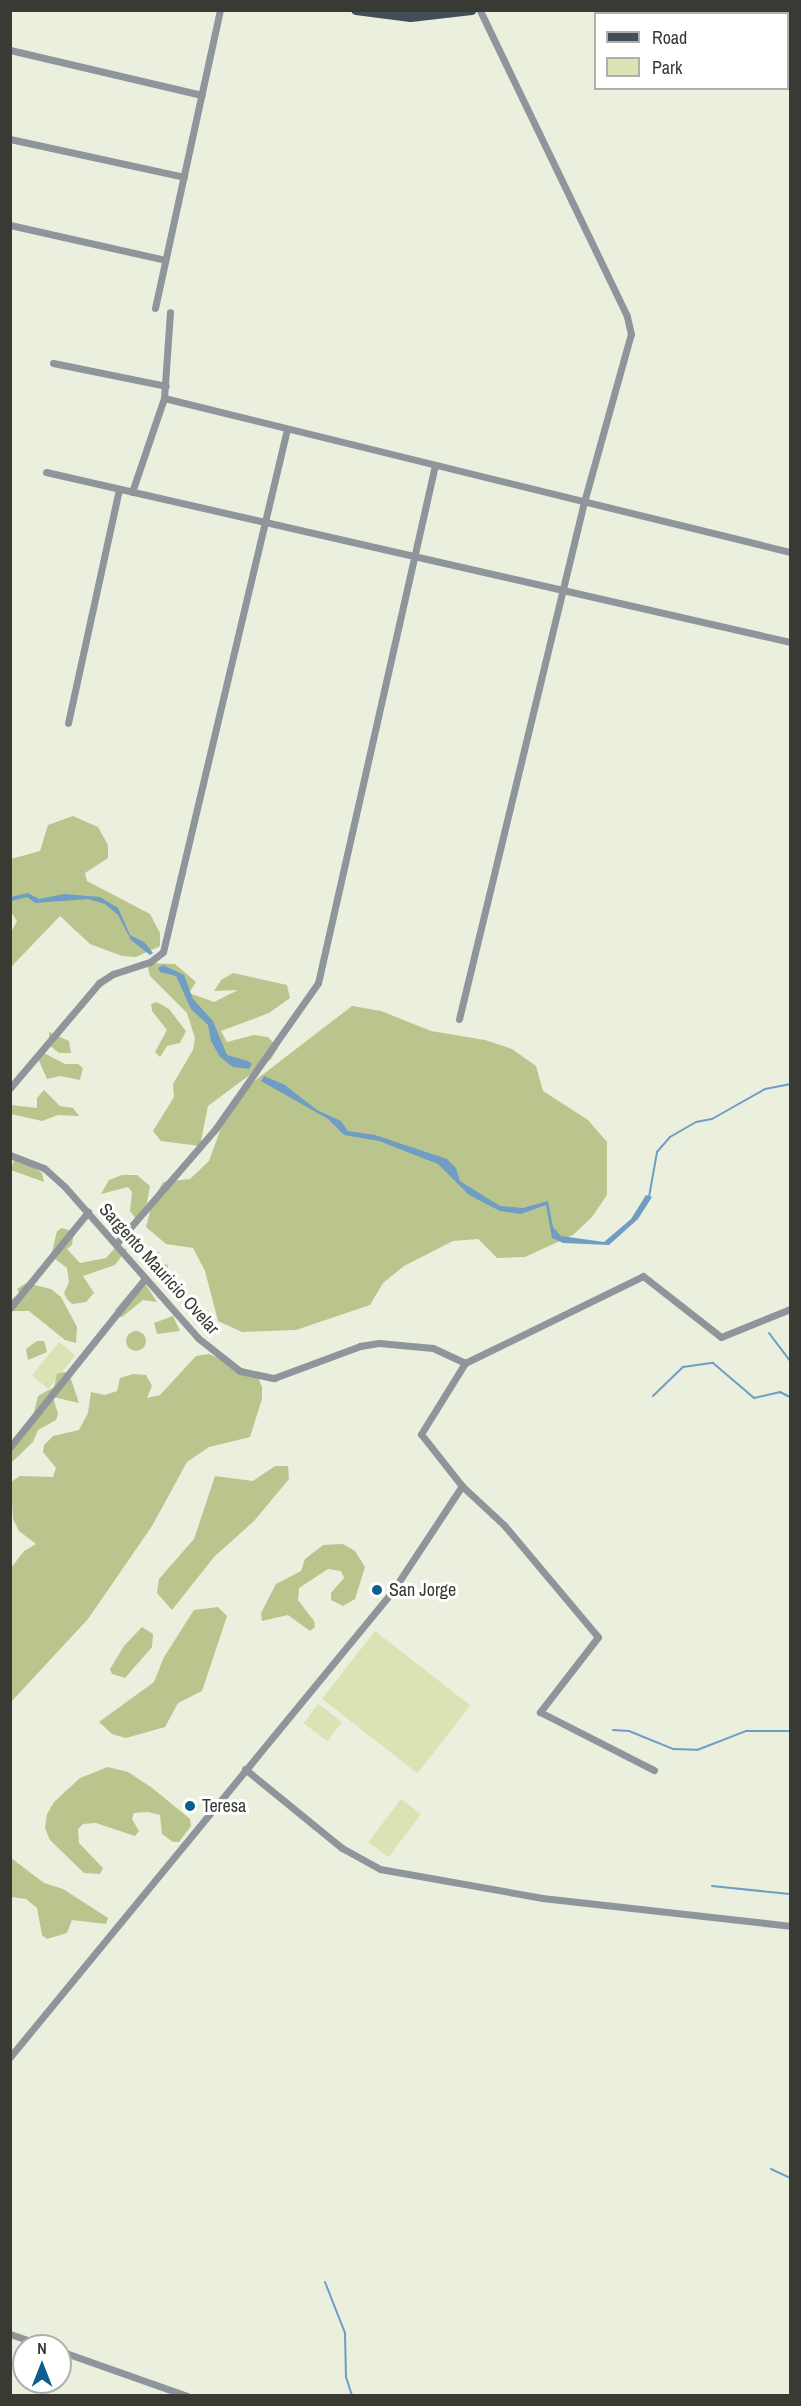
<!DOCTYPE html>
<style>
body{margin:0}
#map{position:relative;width:801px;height:2406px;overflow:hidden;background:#ebefdd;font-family:"Archivo Narrow",sans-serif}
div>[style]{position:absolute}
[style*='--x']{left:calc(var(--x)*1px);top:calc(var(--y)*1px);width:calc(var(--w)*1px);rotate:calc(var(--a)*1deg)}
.green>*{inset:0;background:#d9e3b3;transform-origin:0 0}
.forest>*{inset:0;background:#bac58d}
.round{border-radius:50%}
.water>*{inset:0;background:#6f9dc3}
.stream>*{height:2px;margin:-1px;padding:0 1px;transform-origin:1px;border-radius:1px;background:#6f9dc3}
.street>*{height:7px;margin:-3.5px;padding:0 3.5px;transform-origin:3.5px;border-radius:3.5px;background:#8e959b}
.primary>*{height:10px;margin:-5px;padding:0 5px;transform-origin:5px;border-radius:5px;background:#434e58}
.dots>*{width:16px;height:16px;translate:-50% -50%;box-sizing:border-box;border:3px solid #fff;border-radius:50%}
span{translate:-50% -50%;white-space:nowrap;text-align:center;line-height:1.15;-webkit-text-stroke:6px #fff;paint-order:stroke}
.street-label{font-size:18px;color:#383a33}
.poi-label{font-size:18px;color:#383a33}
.left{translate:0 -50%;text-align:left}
.frame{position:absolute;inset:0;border:12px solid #383a33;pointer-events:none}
.legend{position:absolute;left:594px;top:12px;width:195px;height:78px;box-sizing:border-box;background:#fff;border:2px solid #afb0ad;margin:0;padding:8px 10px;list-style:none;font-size:18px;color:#383a33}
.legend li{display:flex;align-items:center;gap:12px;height:30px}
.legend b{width:30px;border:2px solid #afb0ad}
.north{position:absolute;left:12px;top:2334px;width:60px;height:60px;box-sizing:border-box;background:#fff;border:2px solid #afb0ad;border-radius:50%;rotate:0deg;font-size:16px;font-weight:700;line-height:24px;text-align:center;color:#383a33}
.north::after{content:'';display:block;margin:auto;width:21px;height:27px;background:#0c5e90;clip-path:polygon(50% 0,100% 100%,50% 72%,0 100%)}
</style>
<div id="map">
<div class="green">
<i style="left:59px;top:1342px;width:21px;height:43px;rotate:39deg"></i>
<i style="left:375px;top:1631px;width:121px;height:86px;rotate:38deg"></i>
<i style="left:318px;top:1704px;width:30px;height:24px;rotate:37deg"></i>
<i style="left:401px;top:1799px;width:25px;height:54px;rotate:37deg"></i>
</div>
<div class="forest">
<i style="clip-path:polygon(73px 816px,98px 827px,108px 845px,108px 858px,85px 873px,87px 881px,150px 914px,160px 933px,160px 946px,136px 957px,122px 956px,90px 944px,60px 916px,11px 967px,10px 934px,17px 921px,11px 912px,11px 859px,40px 851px,48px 825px)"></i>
<i style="clip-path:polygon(147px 963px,175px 964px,196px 982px,189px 993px,214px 1002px,238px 990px,214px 991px,221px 980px,233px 973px,287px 985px,290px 998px,269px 1013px,221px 1031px,227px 1042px,254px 1035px,268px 1037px,278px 1048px,271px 1059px,208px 1106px,200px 1146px,161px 1141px,153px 1131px,174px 1097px,173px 1084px,193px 1050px,195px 1038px,187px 1013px,150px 976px)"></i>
<i style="clip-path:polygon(157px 1002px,169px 1009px,186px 1031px,180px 1043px,167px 1046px,160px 1057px,155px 1052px,167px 1030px,152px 1011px,151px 1004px)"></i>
<i style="clip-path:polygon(352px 1006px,381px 1011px,431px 1031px,485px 1040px,512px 1049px,536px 1066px,543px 1091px,588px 1120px,607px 1142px,607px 1195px,592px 1217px,573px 1235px,525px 1257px,497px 1258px,478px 1239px,453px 1241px,404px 1266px,383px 1283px,370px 1305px,296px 1330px,242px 1332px,218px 1321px,205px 1271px,193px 1248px,166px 1244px,146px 1227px,153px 1200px,163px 1182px,190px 1179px,209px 1161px,228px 1109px,244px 1089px)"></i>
<i style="clip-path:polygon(49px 1032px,69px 1041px,71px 1053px,59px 1053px,49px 1045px)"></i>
<i style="clip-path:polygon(42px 1052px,65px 1064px,78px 1064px,83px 1068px,80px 1080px,60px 1076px,47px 1079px,39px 1061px)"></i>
<i style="clip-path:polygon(44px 1090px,60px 1106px,73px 1108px,79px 1116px,58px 1115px,42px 1121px,11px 1114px,11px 1105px,37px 1108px,37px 1098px)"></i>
<i style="clip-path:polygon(15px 1156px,42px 1173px,44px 1182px,11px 1170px)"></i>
<i style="clip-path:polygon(122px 1175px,137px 1175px,150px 1186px,147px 1203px,136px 1219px,130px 1211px,132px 1192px,128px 1187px,101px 1194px,109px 1180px)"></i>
<i style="clip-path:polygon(62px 1228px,74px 1232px,72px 1245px,67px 1249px,80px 1263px,106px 1258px,115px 1248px,127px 1249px,115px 1265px,83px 1276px,94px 1293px,86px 1302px,72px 1304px,67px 1299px,64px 1293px,69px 1282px,67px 1268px,51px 1256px,57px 1231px)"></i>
<i style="clip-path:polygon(152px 1252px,159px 1252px,159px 1263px,168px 1265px,167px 1271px,152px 1269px,147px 1259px)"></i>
<i style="clip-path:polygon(26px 1283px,51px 1289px,61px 1297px,77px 1327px,76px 1343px,65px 1340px,29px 1311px,13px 1311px,10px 1301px,15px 1296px,23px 1299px,17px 1289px)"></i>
<i style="clip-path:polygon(146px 1285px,157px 1302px,143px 1300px,122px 1317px,116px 1317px,115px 1310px,131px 1291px)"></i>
<i style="clip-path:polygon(173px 1316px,180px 1331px,157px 1334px,154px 1323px)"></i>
<i class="round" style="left:126px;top:1331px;width:20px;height:20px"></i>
<i style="clip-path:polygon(37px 1341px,44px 1341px,47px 1352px,28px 1360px,26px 1349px)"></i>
<i style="clip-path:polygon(209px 1354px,257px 1375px,262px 1387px,262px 1399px,250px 1437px,209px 1447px,187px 1462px,152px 1526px,88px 1619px,11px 1702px,11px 1568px,24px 1551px,36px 1544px,19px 1531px,13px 1519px,11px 1482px,20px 1476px,53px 1477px,56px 1468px,43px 1452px,44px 1445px,53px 1436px,79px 1430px,88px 1413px,91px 1392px,105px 1395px,117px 1391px,120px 1378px,133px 1374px,146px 1375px,152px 1386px,147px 1398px,160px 1395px,196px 1356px)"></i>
<i style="clip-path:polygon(63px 1372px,69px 1373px,79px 1403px,53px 1397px,58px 1414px,56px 1420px,38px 1430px,33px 1442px,11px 1463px,11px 1446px,30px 1428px,38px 1396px,54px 1387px,57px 1374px)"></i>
<i style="clip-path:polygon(275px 1466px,288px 1466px,289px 1479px,254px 1521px,214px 1557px,172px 1610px,157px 1593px,159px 1579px,194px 1539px,215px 1476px,253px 1481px)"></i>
<i style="clip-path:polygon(343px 1544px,355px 1551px,365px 1567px,355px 1599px,343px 1606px,331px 1600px,331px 1593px,344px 1578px,341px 1571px,328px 1569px,299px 1588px,298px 1600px,314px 1621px,315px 1627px,310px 1631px,288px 1615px,262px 1621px,261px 1613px,276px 1584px,301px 1571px,305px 1559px,323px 1545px)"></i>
<i style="clip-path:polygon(218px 1607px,227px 1616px,202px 1691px,178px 1703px,165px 1727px,126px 1738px,112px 1734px,99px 1722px,154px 1682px,164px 1657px,194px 1610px)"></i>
<i style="clip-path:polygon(142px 1627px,153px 1634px,152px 1647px,125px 1678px,112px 1674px,110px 1669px,124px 1646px)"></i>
<i style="clip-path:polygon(108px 1767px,128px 1772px,151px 1787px,190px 1819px,191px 1826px,179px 1842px,173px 1842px,162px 1834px,160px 1815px,148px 1812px,134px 1813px,132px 1819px,139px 1831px,135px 1836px,96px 1823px,83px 1824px,78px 1829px,79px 1843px,103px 1868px,100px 1874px,84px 1873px,50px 1840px,45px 1828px,47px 1814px,54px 1802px,80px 1778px)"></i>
<i style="clip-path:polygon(11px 1858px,44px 1883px,63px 1889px,108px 1918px,106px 1924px,72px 1920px,67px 1933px,47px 1939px,42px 1935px,37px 1908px,26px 1899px,11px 1897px)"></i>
</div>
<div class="water">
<i style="clip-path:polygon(28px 893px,39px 899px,64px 894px,100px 897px,118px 908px,130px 935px,144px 942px,153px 953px,150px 955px,131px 940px,118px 915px,105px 904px,88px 899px,35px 903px,27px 897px,11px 901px,11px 897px)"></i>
<i style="clip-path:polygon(163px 965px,184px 975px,193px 999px,213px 1021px,227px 1055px,248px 1061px,252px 1064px,249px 1069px,233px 1067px,220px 1057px,211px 1041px,208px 1025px,191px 1009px,176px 976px,160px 972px,158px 968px)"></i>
<i style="clip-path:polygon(264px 1076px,285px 1085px,317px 1110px,341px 1121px,348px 1131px,375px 1135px,447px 1159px,456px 1168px,460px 1181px,500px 1206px,523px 1208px,548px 1201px,553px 1227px,561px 1236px,604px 1242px,631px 1219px,646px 1195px,652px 1197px,638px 1219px,609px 1245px,563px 1243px,552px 1238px,546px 1205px,521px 1214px,500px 1211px,469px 1195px,438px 1164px,379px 1141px,344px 1135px,328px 1119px,261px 1081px)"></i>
</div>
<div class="stream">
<i style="--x:649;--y:1197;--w:46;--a:-79.9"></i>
<i style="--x:657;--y:1152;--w:20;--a:-49"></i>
<i style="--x:670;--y:1137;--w:30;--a:-30"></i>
<i style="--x:696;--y:1122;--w:16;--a:-11"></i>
<i style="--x:712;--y:1119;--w:61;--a:-29.5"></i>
<i style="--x:765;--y:1089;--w:25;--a:-11"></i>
<i style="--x:769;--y:1333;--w:35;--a:53"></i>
<i style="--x:653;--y:1396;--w:42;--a:-44"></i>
<i style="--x:683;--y:1367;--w:30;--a:-8"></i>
<i style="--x:713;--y:1363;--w:54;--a:40.5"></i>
<i style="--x:754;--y:1398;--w:27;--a:-13"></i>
<i style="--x:780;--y:1392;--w:11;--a:27"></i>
<i style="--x:613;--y:1730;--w:16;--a:4"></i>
<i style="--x:629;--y:1731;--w:48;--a:22.2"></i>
<i style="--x:673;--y:1749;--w:24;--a:2"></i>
<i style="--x:697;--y:1750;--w:53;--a:-21.2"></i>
<i style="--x:746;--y:1731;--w:44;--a:0"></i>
<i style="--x:712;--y:1886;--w:78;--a:5.9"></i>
<i style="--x:771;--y:2169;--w:21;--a:25"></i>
<i style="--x:325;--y:2282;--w:55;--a:68.6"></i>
<i style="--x:345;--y:2333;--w:44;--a:88.7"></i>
<i style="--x:346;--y:2377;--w:20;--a:72"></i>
</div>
<div class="street">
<i style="--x:10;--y:50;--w:197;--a:13.2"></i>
<i style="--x:10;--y:139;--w:178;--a:12.3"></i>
<i style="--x:10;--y:225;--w:159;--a:12.7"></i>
<i style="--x:155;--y:308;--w:305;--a:-77.7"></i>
<i style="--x:53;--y:363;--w:115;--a:11.5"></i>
<i style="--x:164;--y:398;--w:645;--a:13.82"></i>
<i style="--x:46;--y:472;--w:763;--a:12.87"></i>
<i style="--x:132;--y:492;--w:99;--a:-71.2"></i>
<i style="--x:164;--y:398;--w:86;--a:-86"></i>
<i style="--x:68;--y:723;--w:239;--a:-77.7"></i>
<i style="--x:459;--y:1019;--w:532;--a:-76.41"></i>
<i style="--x:584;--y:502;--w:174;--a:-74.4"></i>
<i style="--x:631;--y:334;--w:18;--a:-103"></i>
<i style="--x:627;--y:316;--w:339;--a:-115.7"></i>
<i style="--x:10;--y:1088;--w:138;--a:-49.7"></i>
<i style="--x:99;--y:983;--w:17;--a:-33"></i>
<i style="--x:113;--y:974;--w:39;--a:-18"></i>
<i style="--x:150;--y:962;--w:16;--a:-38"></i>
<i style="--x:163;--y:952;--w:537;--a:-76.66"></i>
<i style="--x:10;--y:1155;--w:36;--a:21"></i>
<i style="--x:44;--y:1168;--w:28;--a:42"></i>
<i style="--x:65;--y:1187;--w:201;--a:48.6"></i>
<i style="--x:198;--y:1338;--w:53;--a:38.2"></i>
<i style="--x:240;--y:1371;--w:35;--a:12"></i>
<i style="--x:274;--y:1378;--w:92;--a:-20.4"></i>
<i style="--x:360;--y:1346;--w:19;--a:-9"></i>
<i style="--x:379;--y:1343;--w:54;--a:5.3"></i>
<i style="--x:433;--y:1348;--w:35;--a:25"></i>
<i style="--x:116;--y:1244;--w:153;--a:-49.2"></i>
<i style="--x:216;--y:1128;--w:177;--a:-54.9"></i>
<i style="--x:318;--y:983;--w:531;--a:-77.27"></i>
<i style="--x:10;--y:1308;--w:124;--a:-50.9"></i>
<i style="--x:10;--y:1447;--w:214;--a:-51.3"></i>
<i style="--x:462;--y:1486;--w:57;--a:42.9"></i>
<i style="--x:504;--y:1525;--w:146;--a:50"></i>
<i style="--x:598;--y:1637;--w:95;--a:127.7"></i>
<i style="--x:540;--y:1712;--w:128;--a:27"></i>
<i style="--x:245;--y:1769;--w:125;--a:39.2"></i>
<i style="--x:342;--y:1848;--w:43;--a:28.9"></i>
<i style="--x:380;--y:1869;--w:165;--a:10.1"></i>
<i style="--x:542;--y:1898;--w:250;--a:6.4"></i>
<i style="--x:10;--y:2057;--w:602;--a:-50.6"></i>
<i style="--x:392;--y:1592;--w:127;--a:-56.6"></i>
<i style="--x:462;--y:1486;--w:66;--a:-128.3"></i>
<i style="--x:421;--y:1434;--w:84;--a:-58.2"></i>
<i style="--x:465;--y:1363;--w:198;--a:-26"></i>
<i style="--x:643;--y:1276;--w:99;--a:38"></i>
<i style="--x:721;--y:1337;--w:74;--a:-22.1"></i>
<i style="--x:10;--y:2334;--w:37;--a:19"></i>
<i style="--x:60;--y:2351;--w:135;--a:19.5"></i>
</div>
<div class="primary">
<i style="--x:356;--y:10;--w:55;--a:7.3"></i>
<i style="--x:411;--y:17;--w:61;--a:-6.5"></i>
</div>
<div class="dots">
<i style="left:377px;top:1590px;background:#0c5e90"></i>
<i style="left:190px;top:1806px;background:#0c5e90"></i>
</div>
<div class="street-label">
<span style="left:159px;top:1269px;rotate:48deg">Sargento Mauricio Ovelar</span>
</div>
<div class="poi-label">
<span class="left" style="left:389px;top:1590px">San Jorge</span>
<span class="left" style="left:202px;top:1806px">Teresa</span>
</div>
<div class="frame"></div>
<ul class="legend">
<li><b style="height:8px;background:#434e58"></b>Road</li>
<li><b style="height:16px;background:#d9e3b3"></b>Park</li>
</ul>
<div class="north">N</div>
</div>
